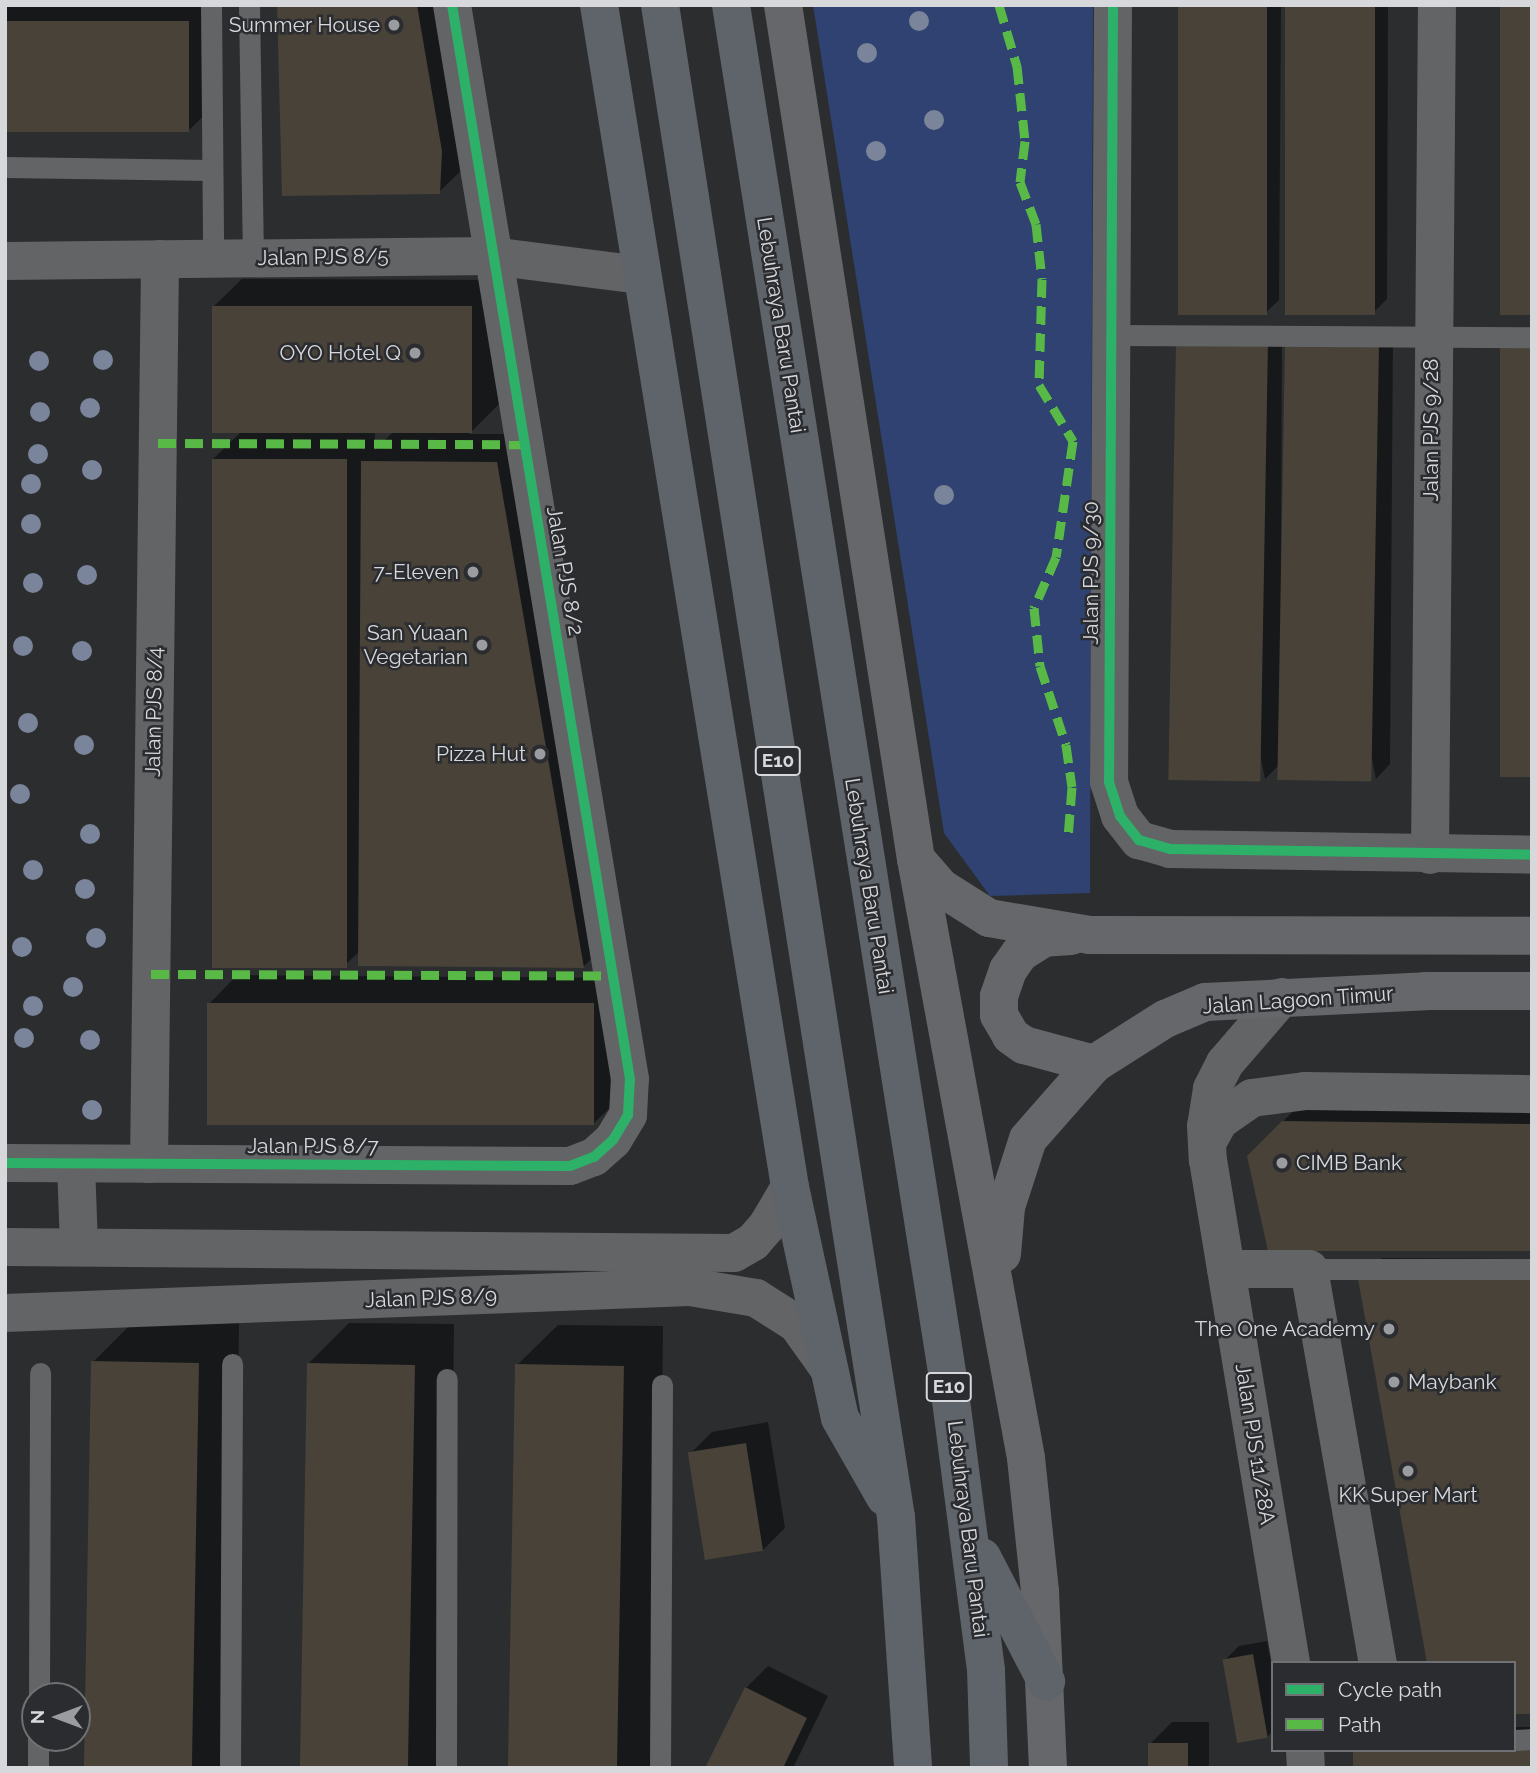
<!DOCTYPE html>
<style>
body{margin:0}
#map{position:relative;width:1537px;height:1773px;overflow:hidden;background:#2b2d2f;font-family:Raleway,sans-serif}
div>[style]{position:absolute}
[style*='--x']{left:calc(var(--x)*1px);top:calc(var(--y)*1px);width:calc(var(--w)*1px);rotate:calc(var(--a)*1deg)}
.green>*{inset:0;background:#2f4271}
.shadow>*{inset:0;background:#0007}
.building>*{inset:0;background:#484239;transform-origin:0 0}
.service>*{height:21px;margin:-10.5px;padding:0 10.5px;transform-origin:10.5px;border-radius:10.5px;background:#636466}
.minor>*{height:38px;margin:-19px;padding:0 19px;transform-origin:19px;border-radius:19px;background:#636466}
.tertiary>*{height:38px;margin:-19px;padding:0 19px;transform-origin:19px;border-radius:19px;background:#636466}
.secondary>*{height:38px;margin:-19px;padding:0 19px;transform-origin:19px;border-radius:19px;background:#66676a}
.motorway>*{height:38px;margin:-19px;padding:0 19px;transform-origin:19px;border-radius:19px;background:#5f636a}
.quiet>*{height:9px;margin-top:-4.5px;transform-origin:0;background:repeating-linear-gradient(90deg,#58b947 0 18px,transparent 0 27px)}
.cycleway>*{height:10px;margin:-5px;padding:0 5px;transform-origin:5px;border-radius:5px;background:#2db169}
.trees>*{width:20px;height:20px;margin:-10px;border-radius:50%;background:#7a849a}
.dots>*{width:19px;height:19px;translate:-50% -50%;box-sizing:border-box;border:4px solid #2a2c30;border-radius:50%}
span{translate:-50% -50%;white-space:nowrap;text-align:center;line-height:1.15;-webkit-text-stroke:5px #2a2c30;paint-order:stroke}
.shield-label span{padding:2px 5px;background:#2a2c30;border:2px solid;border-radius:5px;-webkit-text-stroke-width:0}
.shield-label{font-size:19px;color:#d7d8db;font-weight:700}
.poi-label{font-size:21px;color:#d7d8db}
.right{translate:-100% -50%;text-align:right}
.left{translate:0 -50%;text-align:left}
.street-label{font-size:21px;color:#d7d8db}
.frame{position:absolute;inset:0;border:7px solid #d7d8db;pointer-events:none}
.legend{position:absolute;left:1271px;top:1661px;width:245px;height:91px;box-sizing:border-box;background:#2a2c30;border:2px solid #6f7174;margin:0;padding:9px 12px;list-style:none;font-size:21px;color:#d7d8db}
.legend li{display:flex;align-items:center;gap:14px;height:35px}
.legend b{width:35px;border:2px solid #6f7174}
.north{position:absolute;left:21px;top:1682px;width:70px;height:70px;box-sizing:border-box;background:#2a2c30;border:2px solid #6f7174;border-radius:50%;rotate:270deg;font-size:19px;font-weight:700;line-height:28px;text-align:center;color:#d7d8db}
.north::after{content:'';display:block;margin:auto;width:24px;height:32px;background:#9b9c9f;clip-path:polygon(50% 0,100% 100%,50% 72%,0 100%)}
</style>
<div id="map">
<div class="green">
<i style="clip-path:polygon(813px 5px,1093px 5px,1090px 893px,990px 896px,944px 833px)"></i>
</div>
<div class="shadow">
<i style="clip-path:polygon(5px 5px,217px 5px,217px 103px,188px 131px,5px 130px)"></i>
<i style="clip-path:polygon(279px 5px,450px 5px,468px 164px,439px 192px)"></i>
<i style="clip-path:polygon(1180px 5px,1281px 5px,1279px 300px,1264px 314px)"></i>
<i style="clip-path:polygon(1286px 5px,1388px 5px,1387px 299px,1372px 314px)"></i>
<i style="clip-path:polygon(evenodd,242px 279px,500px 280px,499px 404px,469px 434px,525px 434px,612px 938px,584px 966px,360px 951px,343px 967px,213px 459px,242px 431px,213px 307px,242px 279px,375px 432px,393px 432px,375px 450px,375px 432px)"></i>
<i style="clip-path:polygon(1282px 327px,1280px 764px,1265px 779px,1177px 341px)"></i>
<i style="clip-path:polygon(1393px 329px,1390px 764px,1376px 779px,1287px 343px)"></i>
<i style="clip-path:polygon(237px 975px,622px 978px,621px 1097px,592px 1125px,209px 1004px)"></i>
<i style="clip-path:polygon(1305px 1099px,1532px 1102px,1532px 1249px,1249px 1156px)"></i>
<i style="clip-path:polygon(1382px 1258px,1532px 1259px,1532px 1712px,1360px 1280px)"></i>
<i style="clip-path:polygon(133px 1322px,239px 1323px,234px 1755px,221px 1768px,88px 1768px,93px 1362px)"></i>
<i style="clip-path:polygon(349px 1323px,454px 1324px,449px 1756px,437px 1768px,303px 1768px,309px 1363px)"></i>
<i style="clip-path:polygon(558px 1325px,663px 1326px,658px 1758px,648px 1768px,512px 1768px,517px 1365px)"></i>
<i style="clip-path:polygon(768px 1422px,785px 1528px,763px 1550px,690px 1454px,712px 1432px)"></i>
<i style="clip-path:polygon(1267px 1641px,1273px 1674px,1273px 1731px,1267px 1737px,1225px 1660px,1239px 1646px)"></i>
<i style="clip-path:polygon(768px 1666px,828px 1696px,793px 1768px,707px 1768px,746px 1688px)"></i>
<i style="clip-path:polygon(1172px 1722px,1209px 1722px,1209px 1768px,1150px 1768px,1150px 1744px)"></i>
<i style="clip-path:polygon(1514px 1727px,1532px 1727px,1532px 1768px,1514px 1750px)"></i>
</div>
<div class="building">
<i style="clip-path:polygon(277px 5px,417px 5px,442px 151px,440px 194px,282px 196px)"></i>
<i style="left:1178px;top:5px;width:89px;height:310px"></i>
<i style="left:1285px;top:5px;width:90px;height:310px"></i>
<i style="left:1500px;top:5px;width:32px;height:310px"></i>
<i style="left:5px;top:21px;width:184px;height:111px"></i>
<i style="left:212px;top:306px;width:260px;height:127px"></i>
<i style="left:1176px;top:340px;width:92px;height:440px;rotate:1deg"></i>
<i style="left:1285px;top:342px;width:94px;height:438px;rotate:1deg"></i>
<i style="left:1500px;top:343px;width:32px;height:434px"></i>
<i style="left:212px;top:459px;width:135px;height:509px"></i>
<i style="clip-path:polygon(361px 461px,497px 462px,584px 968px,358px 966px)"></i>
<i style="left:207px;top:1003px;width:387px;height:122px"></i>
<i style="clip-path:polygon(1282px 1121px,1532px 1124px,1532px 1251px,1268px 1251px,1247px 1156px)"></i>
<i style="clip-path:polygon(1358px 1279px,1532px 1280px,1532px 1714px,1514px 1714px,1514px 1663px,1427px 1663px)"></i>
<i style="left:91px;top:1361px;width:108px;height:407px;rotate:1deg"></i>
<i style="left:307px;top:1363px;width:108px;height:405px;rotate:1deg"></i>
<i style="left:515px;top:1364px;width:109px;height:404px;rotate:1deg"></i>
<i style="left:746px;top:1443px;width:109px;height:59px;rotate:81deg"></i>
<i style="left:1253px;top:1654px;width:85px;height:31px;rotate:80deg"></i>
<i style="clip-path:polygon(745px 1687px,807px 1718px,783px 1768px,705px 1768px)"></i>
<i style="left:1148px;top:1743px;width:40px;height:25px"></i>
<i style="left:1353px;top:1750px;width:179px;height:18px"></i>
</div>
<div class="service">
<i style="--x:211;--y:5;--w:254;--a:89.5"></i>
<i style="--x:249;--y:5;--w:253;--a:89.1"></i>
<i style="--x:5;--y:167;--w:207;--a:0.8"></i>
<i style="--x:1111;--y:335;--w:421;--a:0.3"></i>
<i style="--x:1309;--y:1269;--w:223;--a:0"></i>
<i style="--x:39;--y:1696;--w:323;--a:-89.8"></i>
<i style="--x:1514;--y:1740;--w:18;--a:-3"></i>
<i style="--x:38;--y:1768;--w:30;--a:-90"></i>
<i style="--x:230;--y:1768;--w:404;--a:-89.7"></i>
<i style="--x:446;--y:1768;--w:389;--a:-89.9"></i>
<i style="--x:660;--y:1768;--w:383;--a:-89.7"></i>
</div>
<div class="minor">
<i style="--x:1113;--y:5;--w:777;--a:90.29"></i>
<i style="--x:1109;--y:782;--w:36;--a:72"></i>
<i style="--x:1120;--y:816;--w:31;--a:52"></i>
<i style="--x:1139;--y:840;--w:32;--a:16"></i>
<i style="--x:1170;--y:849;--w:362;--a:0.9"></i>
<i style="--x:5;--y:261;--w:487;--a:-0.6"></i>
<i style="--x:492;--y:256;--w:149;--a:7.3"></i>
<i style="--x:1430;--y:855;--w:850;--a:-89.53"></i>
<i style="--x:1282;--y:997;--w:87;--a:130.8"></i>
<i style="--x:1225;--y:1063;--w:29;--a:117"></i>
<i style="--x:1212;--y:1089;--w:37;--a:99"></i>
<i style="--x:1206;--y:1126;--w:34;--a:87"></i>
<i style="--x:1208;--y:1160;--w:510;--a:80.63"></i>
<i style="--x:1207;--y:1143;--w:25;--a:-61"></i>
<i style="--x:1219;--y:1121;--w:40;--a:-34.9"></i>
<i style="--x:1252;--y:1098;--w:53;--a:-7.5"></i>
<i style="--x:1305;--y:1091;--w:227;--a:0.8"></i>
<i style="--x:5;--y:1163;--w:565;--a:0.3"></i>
<i style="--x:570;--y:1166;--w:26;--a:-21"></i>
<i style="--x:594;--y:1157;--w:25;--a:-42"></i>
<i style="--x:613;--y:1140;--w:29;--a:-59"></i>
<i style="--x:628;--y:1115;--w:36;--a:-87"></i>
<i style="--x:630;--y:1079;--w:1089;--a:-99.41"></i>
<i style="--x:76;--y:1164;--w:83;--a:87.9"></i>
<i style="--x:149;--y:1164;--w:905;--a:-89.3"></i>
<i style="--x:1226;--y:1269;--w:83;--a:0"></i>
<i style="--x:1309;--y:1269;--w:400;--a:80.1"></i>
<i style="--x:1305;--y:1750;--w:18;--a:87"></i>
</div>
<div class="tertiary">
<i style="--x:5;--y:1247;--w:729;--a:0.47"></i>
<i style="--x:734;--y:1253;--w:22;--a:-30"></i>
<i style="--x:753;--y:1242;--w:21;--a:-49"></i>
<i style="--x:767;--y:1226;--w:45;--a:-59.5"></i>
<i style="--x:5;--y:1313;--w:685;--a:-2.17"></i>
<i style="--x:690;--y:1287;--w:67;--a:9.5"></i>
<i style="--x:756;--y:1298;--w:49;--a:32.4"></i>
<i style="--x:797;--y:1324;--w:52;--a:54.5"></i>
</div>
<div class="secondary">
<i style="--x:783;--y:5;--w:864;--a:81.15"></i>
<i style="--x:916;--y:859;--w:609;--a:79.59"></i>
<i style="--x:1026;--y:1458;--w:135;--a:84"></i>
<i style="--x:1040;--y:1592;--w:176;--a:87.4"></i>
<i style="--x:916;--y:859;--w:37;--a:49"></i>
<i style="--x:940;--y:887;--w:58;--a:32.3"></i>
<i style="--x:989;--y:918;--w:102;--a:9.6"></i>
<i style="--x:1090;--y:935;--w:442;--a:0.1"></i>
<i style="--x:1071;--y:936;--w:27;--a:176"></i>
<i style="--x:1044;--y:938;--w:28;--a:148"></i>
<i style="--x:1020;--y:953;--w:21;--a:125"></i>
<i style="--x:1008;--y:970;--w:28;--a:109"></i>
<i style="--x:999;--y:996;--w:19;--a:90"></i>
<i style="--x:999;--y:1015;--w:24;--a:60"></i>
<i style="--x:1011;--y:1036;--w:16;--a:35"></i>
<i style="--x:1024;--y:1045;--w:73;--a:15.2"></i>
<i style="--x:1002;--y:1254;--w:47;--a:-85.1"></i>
<i style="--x:1006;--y:1207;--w:71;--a:-72.1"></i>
<i style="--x:1028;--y:1139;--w:100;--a:-48.7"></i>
<i style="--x:1094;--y:1064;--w:84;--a:-32.4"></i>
<i style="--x:1165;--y:1019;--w:43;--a:-23"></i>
<i style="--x:1205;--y:1002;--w:221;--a:-2.8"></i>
<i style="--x:1426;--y:991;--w:106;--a:0"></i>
</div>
<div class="motorway">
<i style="--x:599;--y:5;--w:1197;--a:80.82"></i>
<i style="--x:790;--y:1187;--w:236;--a:77.8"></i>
<i style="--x:840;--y:1418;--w:91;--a:60.3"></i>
<i style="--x:660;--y:5;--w:1530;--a:81.13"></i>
<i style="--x:896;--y:1517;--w:252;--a:86.1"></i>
<i style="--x:731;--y:5;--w:1397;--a:81.02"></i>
<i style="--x:949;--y:1385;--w:287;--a:82.6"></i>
<i style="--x:986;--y:1670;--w:98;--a:88.2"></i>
<i style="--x:982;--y:1557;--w:140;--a:62.7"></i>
</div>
<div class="quiet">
<i style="--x:999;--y:5;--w:64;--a:73.6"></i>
<i style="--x:1017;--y:66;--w:75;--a:83.9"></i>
<i style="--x:1025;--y:141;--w:41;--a:97"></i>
<i style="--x:1020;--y:182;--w:45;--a:69.1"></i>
<i style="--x:1036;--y:224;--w:55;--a:83.8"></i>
<i style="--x:1042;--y:279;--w:106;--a:91.6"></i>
<i style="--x:1039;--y:385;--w:66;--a:58.7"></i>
<i style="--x:1073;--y:441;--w:117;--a:98.3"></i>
<i style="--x:1056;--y:557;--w:56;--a:113.3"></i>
<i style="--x:1034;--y:608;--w:58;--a:84.1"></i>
<i style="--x:1040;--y:666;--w:83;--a:71.8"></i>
<i style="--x:1066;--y:745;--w:42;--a:81.9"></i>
<i style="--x:1072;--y:787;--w:51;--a:94.5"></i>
<i style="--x:158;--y:443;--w:366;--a:0.2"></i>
<i style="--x:151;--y:974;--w:462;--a:0.2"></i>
</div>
<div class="cycleway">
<i style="--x:1113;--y:5;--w:777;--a:90.29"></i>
<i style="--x:1109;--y:782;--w:36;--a:72"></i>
<i style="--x:1120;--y:816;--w:31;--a:52"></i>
<i style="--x:1139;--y:840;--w:32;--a:16"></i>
<i style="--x:1170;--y:849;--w:362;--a:0.9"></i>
<i style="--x:5;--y:1163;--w:565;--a:0.3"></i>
<i style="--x:570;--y:1166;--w:26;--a:-21"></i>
<i style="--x:594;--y:1157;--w:25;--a:-42"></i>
<i style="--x:613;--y:1140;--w:29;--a:-59"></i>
<i style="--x:628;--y:1115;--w:36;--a:-87"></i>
<i style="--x:630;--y:1079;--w:1089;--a:-99.41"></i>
</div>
<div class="trees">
<i style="left:919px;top:21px"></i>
<i style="left:867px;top:53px"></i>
<i style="left:934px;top:120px"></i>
<i style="left:876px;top:151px"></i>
<i style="left:103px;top:360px"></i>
<i style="left:39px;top:361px"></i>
<i style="left:90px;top:408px"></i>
<i style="left:40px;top:412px"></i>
<i style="left:38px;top:454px"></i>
<i style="left:92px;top:470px"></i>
<i style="left:31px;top:484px"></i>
<i style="left:944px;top:495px"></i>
<i style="left:31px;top:524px"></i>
<i style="left:87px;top:575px"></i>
<i style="left:33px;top:583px"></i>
<i style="left:23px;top:646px"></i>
<i style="left:82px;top:651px"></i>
<i style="left:28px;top:723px"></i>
<i style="left:84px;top:745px"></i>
<i style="left:20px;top:794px"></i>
<i style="left:90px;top:834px"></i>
<i style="left:33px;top:870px"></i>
<i style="left:85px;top:889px"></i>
<i style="left:96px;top:938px"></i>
<i style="left:22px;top:947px"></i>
<i style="left:73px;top:987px"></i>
<i style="left:33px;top:1006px"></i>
<i style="left:24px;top:1038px"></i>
<i style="left:90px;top:1040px"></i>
<i style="left:92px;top:1110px"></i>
</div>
<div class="dots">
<i style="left:394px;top:25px;background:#9b9c9f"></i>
<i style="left:415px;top:353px;background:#9b9c9f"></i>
<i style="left:473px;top:572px;background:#9b9c9f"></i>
<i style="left:482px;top:645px;background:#9b9c9f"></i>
<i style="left:540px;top:754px;background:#9b9c9f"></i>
<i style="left:1282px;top:1163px;background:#9b9c9f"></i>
<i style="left:1389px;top:1329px;background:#9b9c9f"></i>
<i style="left:1394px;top:1382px;background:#9b9c9f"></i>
<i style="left:1408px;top:1471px;background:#9b9c9f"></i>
</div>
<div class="shield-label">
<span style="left:778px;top:761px">E10</span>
<span style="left:949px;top:1387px">E10</span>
</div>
<div class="poi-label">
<span class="right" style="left:380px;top:25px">Summer House</span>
<span class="right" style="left:401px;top:353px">OYO Hotel Q</span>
<span class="right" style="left:459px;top:572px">7-Eleven</span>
<span class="right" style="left:468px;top:645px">San Yuaan<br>Vegetarian</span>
<span class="right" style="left:526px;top:754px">Pizza Hut</span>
<span class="left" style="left:1296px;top:1163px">CIMB Bank</span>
<span class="right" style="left:1375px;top:1329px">The One Academy</span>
<span class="left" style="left:1408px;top:1382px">Maybank</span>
<span style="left:1408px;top:1495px">KK Super Mart</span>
</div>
<div class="street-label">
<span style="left:323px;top:257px;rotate:-1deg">Jalan PJS 8/5</span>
<span style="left:781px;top:325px;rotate:81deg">Lebuhraya Baru Pantai</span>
<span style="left:1431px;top:430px;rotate:-90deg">Jalan PJS 9/28</span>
<span style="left:565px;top:571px;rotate:80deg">Jalan PJS 8/2</span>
<span style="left:1091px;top:573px;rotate:-90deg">Jalan PJS 9/30</span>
<span style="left:154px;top:712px;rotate:-89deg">Jalan PJS 8/4</span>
<span style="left:869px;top:886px;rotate:81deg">Lebuhraya Baru Pantai</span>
<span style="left:1298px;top:1000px;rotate:-4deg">Jalan Lagoon Timur</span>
<span style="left:313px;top:1146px">Jalan PJS 8/7</span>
<span style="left:431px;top:1298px;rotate:-2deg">Jalan PJS 8/9</span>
<span style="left:1255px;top:1444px;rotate:81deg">Jalan PJS 11/28A</span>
<span style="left:968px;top:1529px;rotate:83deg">Lebuhraya Baru Pantai</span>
</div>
<div class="frame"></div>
<ul class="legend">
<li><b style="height:9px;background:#2db169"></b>Cycle path</li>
<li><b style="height:9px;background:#58b947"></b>Path</li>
</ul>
<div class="north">N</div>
</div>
